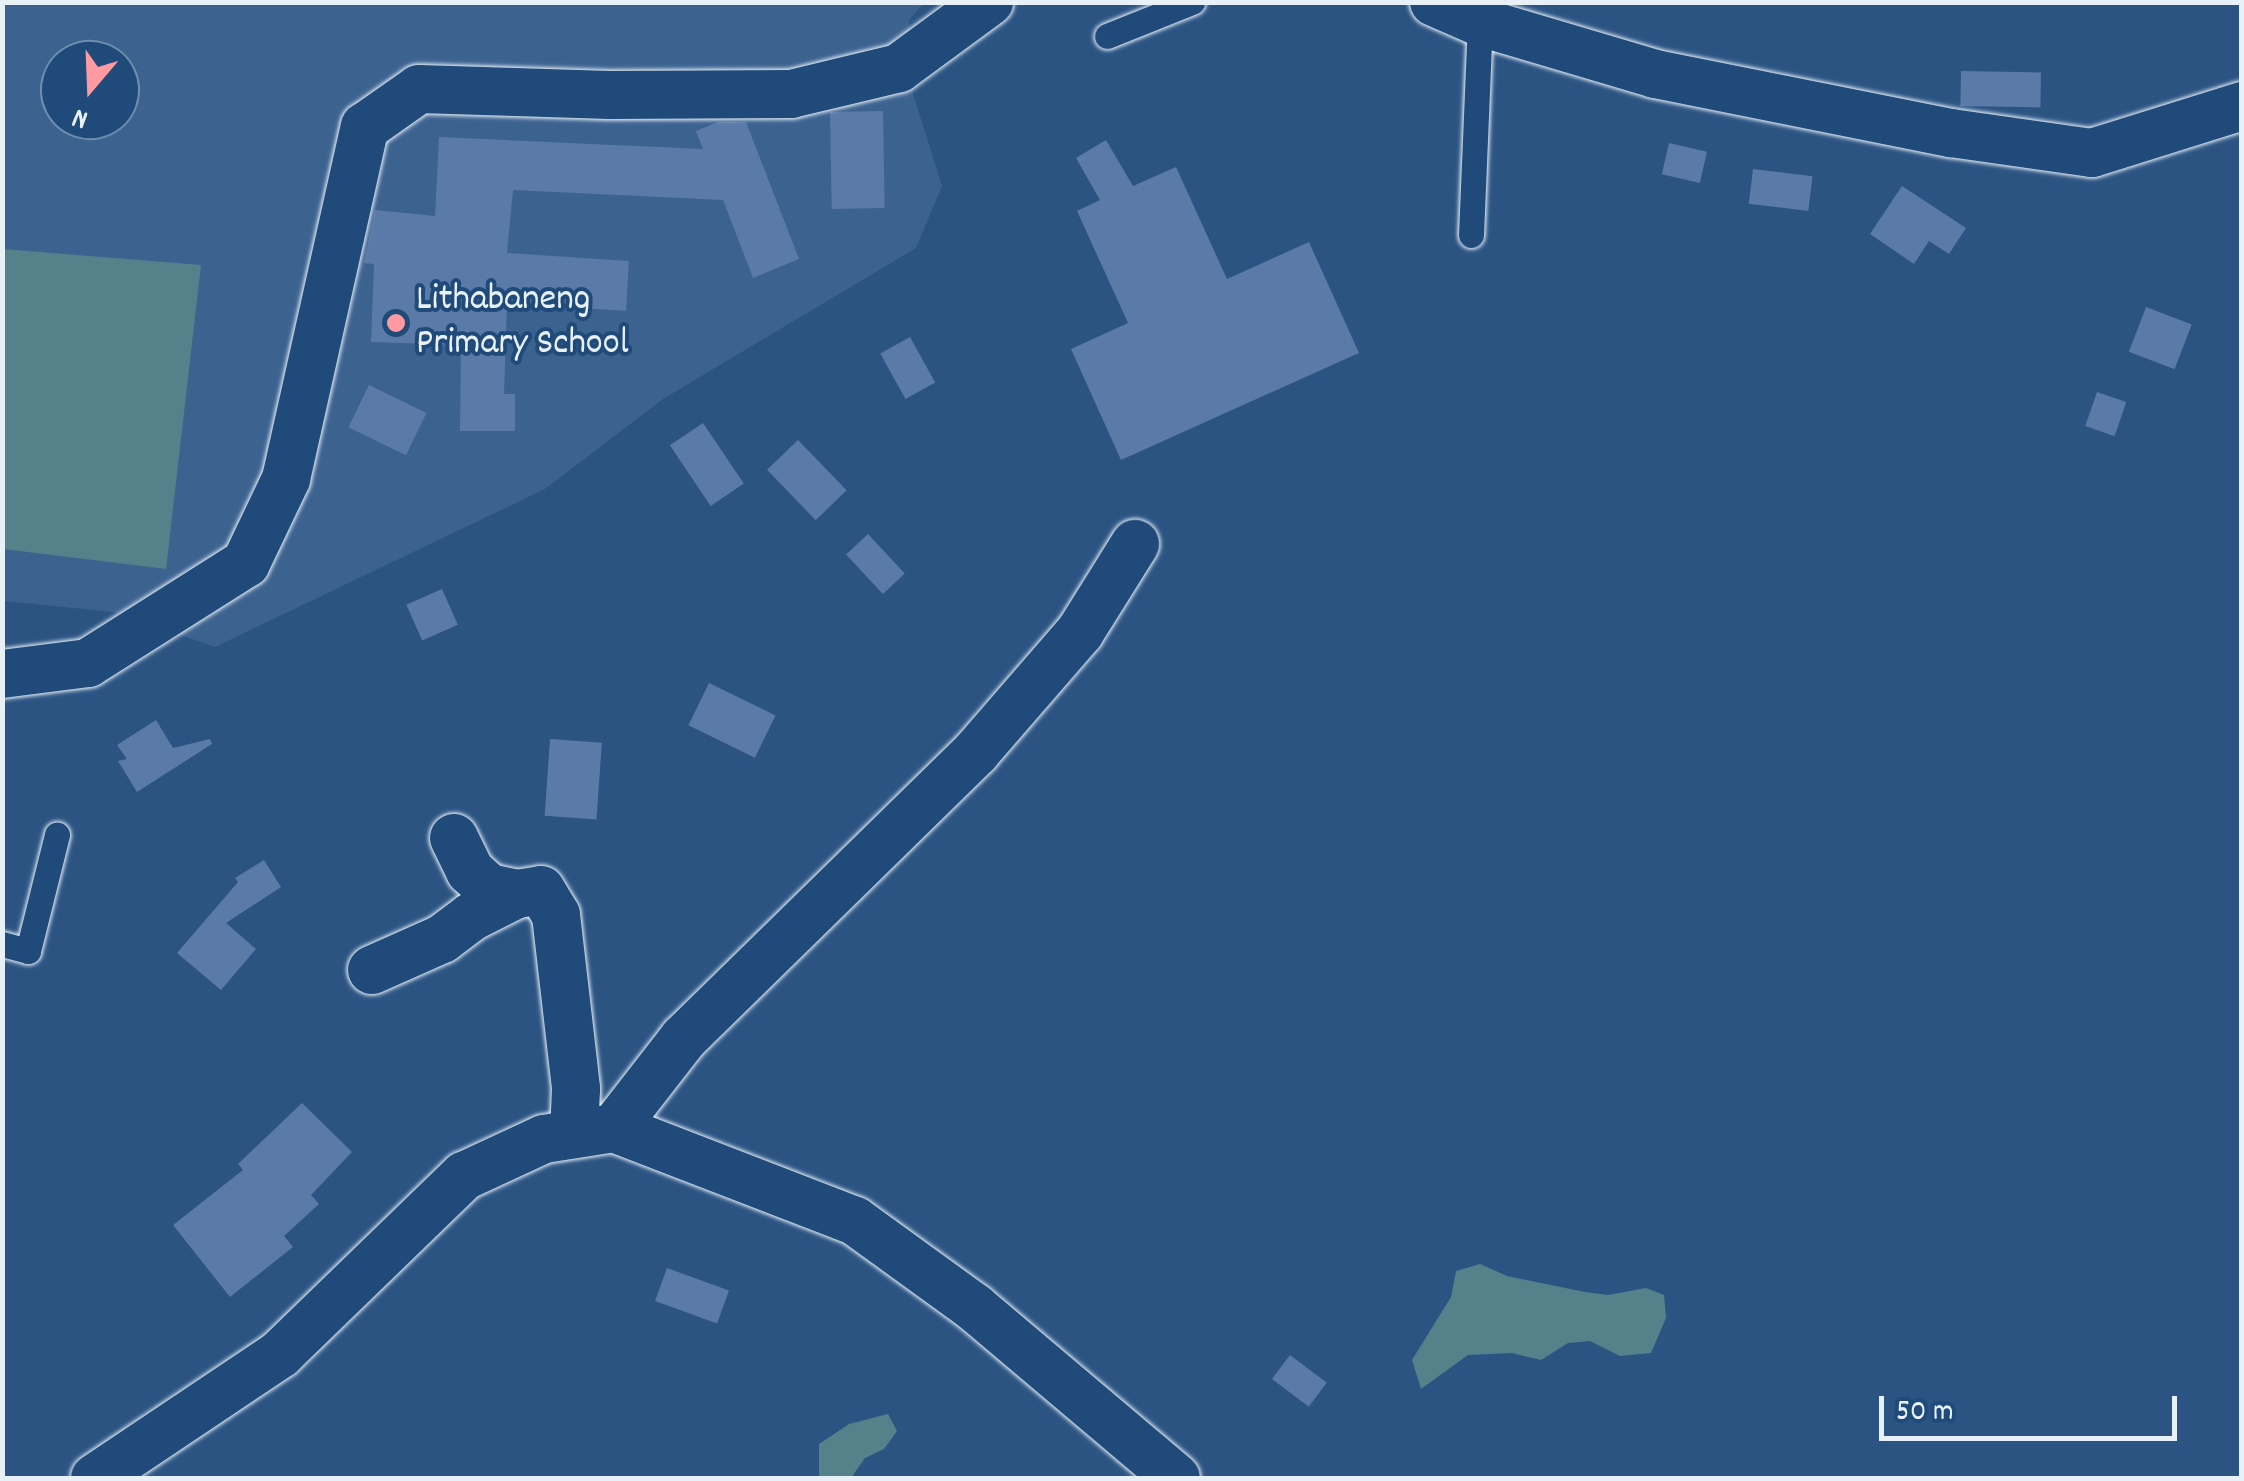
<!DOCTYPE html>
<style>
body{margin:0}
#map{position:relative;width:2244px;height:1481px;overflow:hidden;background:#2b5483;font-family:Dekko,sans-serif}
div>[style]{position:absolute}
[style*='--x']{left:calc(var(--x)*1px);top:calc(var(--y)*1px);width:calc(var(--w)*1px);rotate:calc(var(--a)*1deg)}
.built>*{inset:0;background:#3c6290}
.green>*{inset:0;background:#54818a}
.building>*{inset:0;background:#5a7aa7;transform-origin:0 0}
.roads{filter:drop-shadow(0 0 2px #e8f1f8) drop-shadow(0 0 2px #e8f1f8)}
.service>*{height:25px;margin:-12.5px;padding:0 12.5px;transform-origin:12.5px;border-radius:12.5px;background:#1f4a7a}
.minor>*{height:48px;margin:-24px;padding:0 24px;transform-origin:24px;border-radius:24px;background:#1f4a7a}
.dots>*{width:28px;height:28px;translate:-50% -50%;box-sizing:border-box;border:5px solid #1f4a7a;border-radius:50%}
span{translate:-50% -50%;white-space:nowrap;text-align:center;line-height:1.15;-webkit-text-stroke:8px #1f4a7a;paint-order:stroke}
.poi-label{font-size:38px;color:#e8f1f8}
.left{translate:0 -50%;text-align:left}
.frame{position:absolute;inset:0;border:5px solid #e8f1f8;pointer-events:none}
.north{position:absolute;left:40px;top:40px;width:100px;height:100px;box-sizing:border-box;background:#1f4a7a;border:2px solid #6f8dac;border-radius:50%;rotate:199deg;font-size:28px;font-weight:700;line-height:40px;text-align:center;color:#e8f1f8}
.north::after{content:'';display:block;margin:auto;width:35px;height:45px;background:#ff9aa2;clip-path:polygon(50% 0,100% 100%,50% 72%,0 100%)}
.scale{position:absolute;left:1879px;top:1396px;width:298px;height:45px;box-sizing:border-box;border:5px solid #e8f1f8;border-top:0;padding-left:12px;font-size:30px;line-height:35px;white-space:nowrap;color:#e8f1f8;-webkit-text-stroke:8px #1f4a7a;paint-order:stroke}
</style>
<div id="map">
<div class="built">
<i style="clip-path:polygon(evenodd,2px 3px,924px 3px,909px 20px,913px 94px,942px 186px,916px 248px,663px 399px,545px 489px,215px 647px,114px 612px,3px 601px,2px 3px,60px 60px,120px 60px,120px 120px,60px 120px,60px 60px)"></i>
</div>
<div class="green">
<i style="clip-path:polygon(3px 249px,201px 265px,166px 569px,3px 549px)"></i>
<i style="clip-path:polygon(1480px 1264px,1507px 1276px,1585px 1292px,1608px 1295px,1646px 1288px,1664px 1295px,1666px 1318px,1651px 1353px,1620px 1356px,1590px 1341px,1568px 1343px,1541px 1360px,1512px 1353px,1468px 1355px,1421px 1389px,1412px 1360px,1451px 1297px,1456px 1271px)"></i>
<i style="clip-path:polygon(888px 1414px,897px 1431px,884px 1449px,865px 1458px,851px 1478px,819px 1478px,819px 1444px,849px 1424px)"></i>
</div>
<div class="building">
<i style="left:1961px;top:71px;width:80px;height:35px;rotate:1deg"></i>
<i style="left:883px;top:111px;width:97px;height:53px;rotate:89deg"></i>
<i style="clip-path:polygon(718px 122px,746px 122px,799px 259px,753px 278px,723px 200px,513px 190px,507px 253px,629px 261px,626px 311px,507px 303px,504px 394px,515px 394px,515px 431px,460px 431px,461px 345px,371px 342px,374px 264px,364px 263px,375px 210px,435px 216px,439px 137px,703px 149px,696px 131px)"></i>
<i style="clip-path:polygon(1106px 140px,1133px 186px,1176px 167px,1227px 279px,1309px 242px,1359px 353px,1121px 460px,1071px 349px,1128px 323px,1077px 211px,1100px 200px,1076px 158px)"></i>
<i style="left:1669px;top:143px;width:39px;height:32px;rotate:13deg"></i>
<i style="left:1753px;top:169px;width:60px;height:35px;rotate:7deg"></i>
<i style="clip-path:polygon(1902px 186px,1966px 228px,1949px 254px,1929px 241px,1914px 264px,1870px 234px)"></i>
<i style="left:2146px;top:307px;width:49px;height:48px;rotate:21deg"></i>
<i style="left:910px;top:337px;width:52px;height:34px;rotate:61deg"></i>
<i style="left:369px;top:385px;width:64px;height:47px;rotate:26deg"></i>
<i style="left:2097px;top:392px;width:31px;height:36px;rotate:19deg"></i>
<i style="left:703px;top:423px;width:73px;height:40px;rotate:56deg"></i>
<i style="left:798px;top:440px;width:70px;height:43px;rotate:46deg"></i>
<i style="left:868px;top:534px;width:54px;height:30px;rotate:47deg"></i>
<i style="left:442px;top:589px;width:39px;height:39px;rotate:66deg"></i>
<i style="left:709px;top:683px;width:74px;height:47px;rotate:26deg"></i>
<i style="clip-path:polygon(156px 720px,173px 748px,210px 739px,212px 744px,137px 792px,118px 761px,127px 759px,117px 745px)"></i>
<i style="left:550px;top:739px;width:52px;height:77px;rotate:4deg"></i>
<i style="clip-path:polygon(264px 860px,281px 887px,226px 923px,256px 949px,221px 990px,177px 953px,238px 882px,235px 878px)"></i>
<i style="clip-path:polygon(302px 1103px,352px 1152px,311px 1195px,319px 1204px,284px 1236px,293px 1247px,230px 1297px,173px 1225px,243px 1170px,238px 1164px)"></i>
<i style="left:667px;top:1268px;width:66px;height:35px;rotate:20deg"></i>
<i style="left:1290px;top:1355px;width:46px;height:30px;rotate:37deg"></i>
</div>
<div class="roads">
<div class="service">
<i style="--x:1107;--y:36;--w:92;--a:-21.8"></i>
<i style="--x:1471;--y:235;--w:213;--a:-87.6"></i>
<i style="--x:2;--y:944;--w:27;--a:15"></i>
<i style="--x:28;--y:951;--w:120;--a:-76"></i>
</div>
<div class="minor">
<i style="--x:1434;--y:2;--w:50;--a:23.5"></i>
<i style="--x:1480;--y:22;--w:183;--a:16.5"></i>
<i style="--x:1655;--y:74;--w:302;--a:11.3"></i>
<i style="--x:1951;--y:133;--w:142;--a:8.1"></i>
<i style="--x:2092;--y:153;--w:157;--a:-17.4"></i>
<i style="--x:2;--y:674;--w:87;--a:-7.3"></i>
<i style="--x:88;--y:663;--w:187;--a:-32.3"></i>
<i style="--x:246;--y:563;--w:93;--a:-64.5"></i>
<i style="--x:286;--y:479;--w:361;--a:-77.4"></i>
<i style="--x:365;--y:127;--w:66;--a:-35.1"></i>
<i style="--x:419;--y:89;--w:191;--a:1.8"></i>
<i style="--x:610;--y:95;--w:181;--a:-0.3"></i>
<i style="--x:791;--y:94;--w:111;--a:-13.5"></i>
<i style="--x:899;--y:68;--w:112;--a:-36.3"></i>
<i style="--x:454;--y:838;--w:37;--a:64"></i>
<i style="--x:470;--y:871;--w:25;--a:42"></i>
<i style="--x:489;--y:888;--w:29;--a:12"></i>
<i style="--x:372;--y:970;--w:77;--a:-23.9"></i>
<i style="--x:442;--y:939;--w:36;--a:-37"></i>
<i style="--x:471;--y:917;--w:51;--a:-26.6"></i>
<i style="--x:517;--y:894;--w:24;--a:-9"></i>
<i style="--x:541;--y:890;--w:29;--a:59"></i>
<i style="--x:556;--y:915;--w:175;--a:83.4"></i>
<i style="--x:576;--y:1089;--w:45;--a:92.5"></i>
<i style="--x:614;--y:1128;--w:114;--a:-52.1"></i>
<i style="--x:684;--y:1038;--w:409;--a:-44.4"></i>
<i style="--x:976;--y:752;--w:159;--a:-49.1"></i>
<i style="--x:1080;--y:632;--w:104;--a:-58"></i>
<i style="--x:95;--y:1478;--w:223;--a:-33.8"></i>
<i style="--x:280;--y:1354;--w:256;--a:-44.1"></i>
<i style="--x:464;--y:1176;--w:88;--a:-24.8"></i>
<i style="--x:544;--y:1139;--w:71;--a:-8.9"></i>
<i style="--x:614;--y:1128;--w:258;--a:21.1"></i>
<i style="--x:855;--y:1221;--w:148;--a:35.9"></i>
<i style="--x:975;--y:1308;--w:263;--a:40.2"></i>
</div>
</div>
<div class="dots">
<i style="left:396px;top:323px;background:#ff9aa2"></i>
</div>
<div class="poi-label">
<span class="left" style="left:416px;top:323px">Lithabaneng<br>Primary School</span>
</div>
<div class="frame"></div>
<div class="north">N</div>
<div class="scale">50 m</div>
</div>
